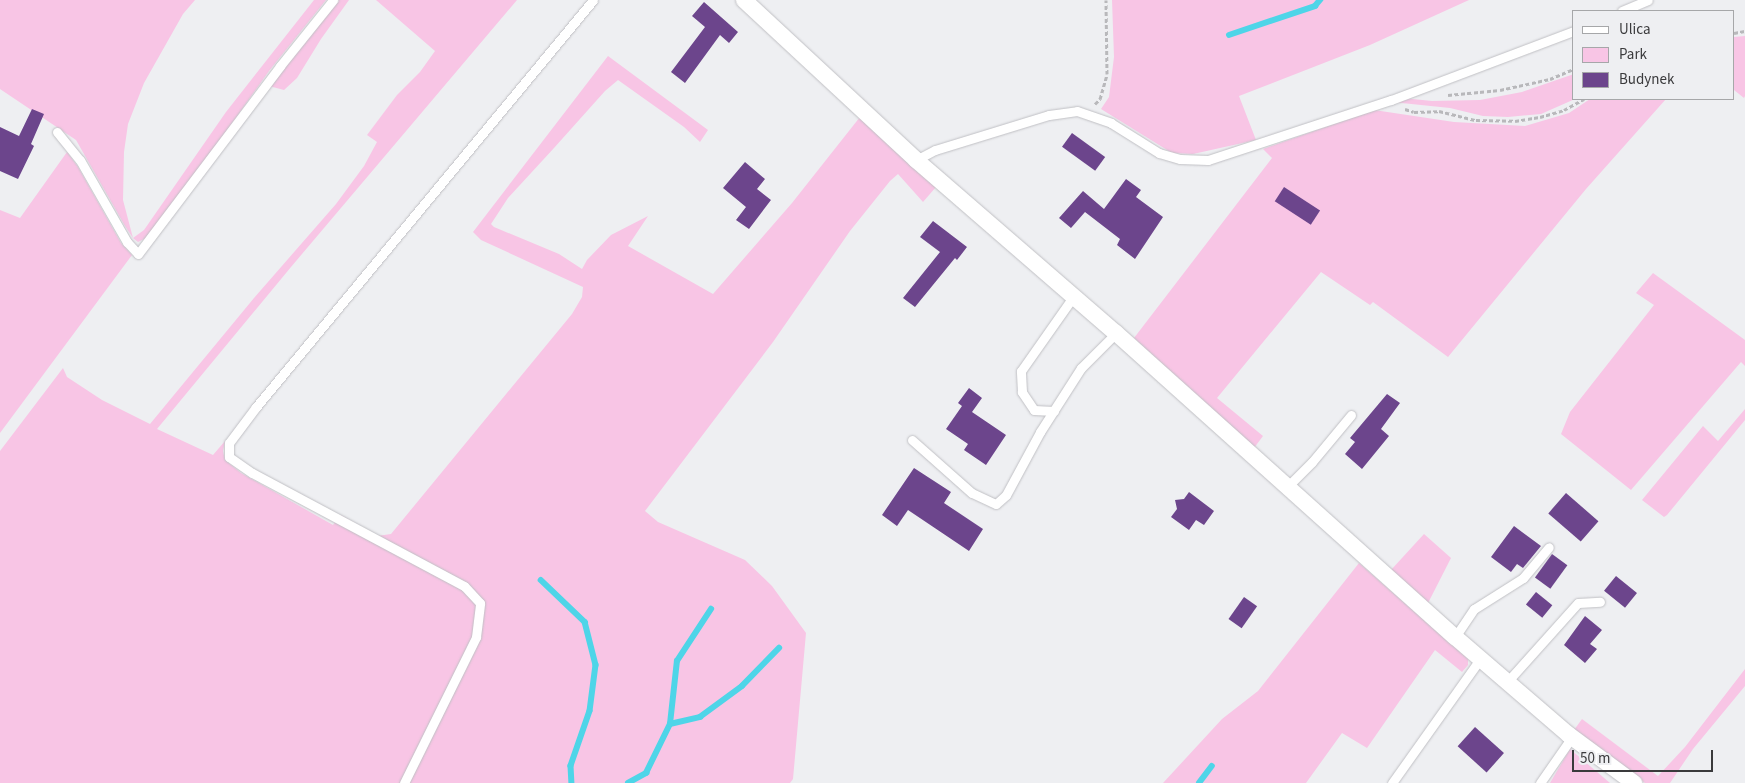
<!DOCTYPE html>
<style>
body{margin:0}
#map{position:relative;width:1745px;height:783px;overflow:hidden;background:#eeeff2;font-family:"Source Sans 3",sans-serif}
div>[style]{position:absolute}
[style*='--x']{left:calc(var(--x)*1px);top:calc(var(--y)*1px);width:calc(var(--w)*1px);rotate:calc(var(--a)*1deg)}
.green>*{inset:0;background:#f8c5e5}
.stream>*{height:5.5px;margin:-2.75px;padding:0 2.75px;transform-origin:2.75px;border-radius:2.75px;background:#4ed5e8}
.building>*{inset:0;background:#6c458c;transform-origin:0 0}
.path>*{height:3px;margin-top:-1.5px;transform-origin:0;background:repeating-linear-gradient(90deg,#b8b8bb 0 4px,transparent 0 6.5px)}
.roads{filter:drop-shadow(0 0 1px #c0c0c4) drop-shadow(0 0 1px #c0c0c4)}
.lane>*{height:9px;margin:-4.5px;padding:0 4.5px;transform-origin:4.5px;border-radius:4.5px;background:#fff}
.street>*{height:16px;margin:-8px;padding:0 8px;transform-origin:8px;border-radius:8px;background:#fff}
span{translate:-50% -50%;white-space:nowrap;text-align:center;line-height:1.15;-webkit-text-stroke:5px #eeeff2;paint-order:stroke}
.legend{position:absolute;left:1572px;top:10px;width:162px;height:90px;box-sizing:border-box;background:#eeeff2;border:1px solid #a6a7a9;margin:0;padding:6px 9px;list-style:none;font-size:15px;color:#3a3a3c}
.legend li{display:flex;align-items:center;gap:10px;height:25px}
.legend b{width:25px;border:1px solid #a6a7a9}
.scale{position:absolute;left:1572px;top:750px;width:141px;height:22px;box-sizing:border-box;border:2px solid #3a3a3c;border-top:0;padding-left:6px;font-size:15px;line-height:18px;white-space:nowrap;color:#3a3a3c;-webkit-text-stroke:4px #eeeff2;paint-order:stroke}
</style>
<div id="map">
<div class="green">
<i style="clip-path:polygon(0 0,195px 0,183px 14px,144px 83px,128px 124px,124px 152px,123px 200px,133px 238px,144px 230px,226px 112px,314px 0,326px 0,269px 71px,206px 160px,146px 238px,138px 242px,133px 238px,125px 226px,76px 140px,0 89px)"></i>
<i style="clip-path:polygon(337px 0,349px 0,321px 39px,297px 78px,284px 90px,269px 86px)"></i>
<i style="clip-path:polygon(376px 0,517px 0,291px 267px,157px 429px,213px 455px,225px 441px,223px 451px,225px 460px,241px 473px,333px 525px,341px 515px,377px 536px,391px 534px,572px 314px,582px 297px,583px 287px,481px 240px,473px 232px,608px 56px,708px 130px,700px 142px,684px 127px,618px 80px,605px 91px,554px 148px,508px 198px,491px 224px,494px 227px,559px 254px,582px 269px,587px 260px,611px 235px,648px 216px,628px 246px,713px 294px,792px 203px,860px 117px,936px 187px,923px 202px,898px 174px,890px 181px,850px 231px,773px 342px,645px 511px,658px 522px,745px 560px,772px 586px,806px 633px,793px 779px,790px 783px,0 783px,0 451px,63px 368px,67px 377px,102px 400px,150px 424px,254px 298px,336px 204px,364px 166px,377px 142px,367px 135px,397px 95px,420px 72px,435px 51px)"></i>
<i style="clip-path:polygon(1112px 0,1469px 0,1370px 45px,1239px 96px,1256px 140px,1193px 154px,1172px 153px,1101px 109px,1109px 97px,1114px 57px)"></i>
<i style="clip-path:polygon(1745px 36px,1745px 96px,1744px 98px,1734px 90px,1734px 37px)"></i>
<i style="clip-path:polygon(1574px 74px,1575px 99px,1541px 114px,1508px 117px,1483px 116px,1450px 108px,1392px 102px,1403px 98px,1432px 101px,1480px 100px,1522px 92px)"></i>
<i style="clip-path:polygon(1590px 99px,1666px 99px,1586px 189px,1448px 357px,1373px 302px,1370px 305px,1321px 272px,1217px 398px,1263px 436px,1254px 448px,1134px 338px,1272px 158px,1263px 149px,1374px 110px,1454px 122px,1525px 126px,1569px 113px)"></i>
<i style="clip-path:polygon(67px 152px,78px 167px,121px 243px,132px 255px,0 433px,0 210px,20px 218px)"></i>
<i style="clip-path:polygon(1653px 273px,1745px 340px,1745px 366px,1741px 362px,1631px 490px,1561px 434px,1570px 412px,1654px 305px,1636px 293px)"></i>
<i style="clip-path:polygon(1745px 409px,1745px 420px,1667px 515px,1664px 517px,1642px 500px,1703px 426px,1718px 441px)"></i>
<i style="clip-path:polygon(1424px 534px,1451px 558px,1427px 605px,1391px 570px)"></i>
<i style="clip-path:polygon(1359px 563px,1468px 659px,1468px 665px,1462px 672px,1435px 650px,1367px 748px,1342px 733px,1306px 783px,1163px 783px,1222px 719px,1258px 691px)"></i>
<i style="clip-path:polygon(1745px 669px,1745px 686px,1693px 749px,1670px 783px,1645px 783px,1574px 730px,1582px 719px,1658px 776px,1685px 747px)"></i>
<i style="clip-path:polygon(1570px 749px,1610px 783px,1550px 783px)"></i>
</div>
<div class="stream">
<i style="--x:1229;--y:35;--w:91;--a:-18.6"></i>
<i style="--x:1315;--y:6;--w:8;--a:-50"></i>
<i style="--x:541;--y:580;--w:61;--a:43.7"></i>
<i style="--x:585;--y:622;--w:44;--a:75.7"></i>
<i style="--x:596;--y:665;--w:46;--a:97.4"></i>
<i style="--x:590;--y:711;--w:58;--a:109.1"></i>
<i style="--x:571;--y:766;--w:17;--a:87"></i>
<i style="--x:670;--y:724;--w:31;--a:-13"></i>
<i style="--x:700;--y:717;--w:52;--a:-36.4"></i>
<i style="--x:742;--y:686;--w:53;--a:-45.8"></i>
<i style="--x:628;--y:783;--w:21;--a:-29"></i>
<i style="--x:646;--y:773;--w:55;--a:-63.9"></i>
<i style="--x:670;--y:724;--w:63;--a:-83.7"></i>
<i style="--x:677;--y:661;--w:62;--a:-56.8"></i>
<i style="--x:1199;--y:783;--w:21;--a:-53"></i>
</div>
<div class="building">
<i style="clip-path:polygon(704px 2px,738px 32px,729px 43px,720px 35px,685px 83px,671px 72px,705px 27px,692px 16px)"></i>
<i style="clip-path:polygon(32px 109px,44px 114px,31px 144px,34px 146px,18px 179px,0 171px,0 127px,19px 136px)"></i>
<i style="left:1072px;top:133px;width:41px;height:17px;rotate:36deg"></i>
<i style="clip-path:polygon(745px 162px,765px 179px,757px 189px,771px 200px,749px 229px,736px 220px,746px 207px,723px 188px)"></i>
<i style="clip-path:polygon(1126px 179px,1141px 190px,1136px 197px,1163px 217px,1135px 259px,1117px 245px,1120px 239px,1085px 212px,1071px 228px,1059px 218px,1083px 191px,1104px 209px)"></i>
<i style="left:1284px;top:187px;width:43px;height:17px;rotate:33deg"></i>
<i style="clip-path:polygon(933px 221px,967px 247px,957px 260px,955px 258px,915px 307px,903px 298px,940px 252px,920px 237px)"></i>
<i style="clip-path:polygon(969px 388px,982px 398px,972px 412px,1006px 435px,986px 465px,964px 450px,968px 444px,946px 429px,962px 406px,958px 403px)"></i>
<i style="clip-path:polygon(1387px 394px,1400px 403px,1381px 429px,1389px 436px,1362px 469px,1345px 454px,1355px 442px,1350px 438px)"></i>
<i style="clip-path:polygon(914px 468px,951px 492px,944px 503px,983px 529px,969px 551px,908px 510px,897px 526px,882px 515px)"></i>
<i style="clip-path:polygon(1189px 492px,1214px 511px,1204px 525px,1196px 520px,1189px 530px,1171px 517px,1177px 509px,1175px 500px,1184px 499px)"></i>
<i style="left:1566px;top:493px;width:43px;height:27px;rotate:41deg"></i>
<i style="clip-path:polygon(1514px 526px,1541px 546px,1523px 568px,1517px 564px,1511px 572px,1491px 557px)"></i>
<i style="left:1552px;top:554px;width:19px;height:29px;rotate:36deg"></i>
<i style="left:1616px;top:576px;width:27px;height:19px;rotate:39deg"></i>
<i style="left:1536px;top:592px;width:21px;height:16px;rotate:39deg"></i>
<i style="left:1244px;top:597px;width:16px;height:27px;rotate:35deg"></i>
<i style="clip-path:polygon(1585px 616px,1602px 630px,1590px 644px,1597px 649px,1585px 663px,1564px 645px)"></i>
<i style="left:1475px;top:727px;width:39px;height:26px;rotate:42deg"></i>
</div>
<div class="path">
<i style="--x:1734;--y:33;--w:11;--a:-10"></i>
<i style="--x:1448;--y:95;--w:52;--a:-5.5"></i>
<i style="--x:1500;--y:90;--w:51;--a:-12.4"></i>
<i style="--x:1550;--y:79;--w:26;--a:-23"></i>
<i style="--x:1095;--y:104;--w:7;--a:-45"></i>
<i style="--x:1100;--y:99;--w:26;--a:-74"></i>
<i style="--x:1107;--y:74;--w:74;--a:-90.8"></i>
<i style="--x:1405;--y:109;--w:9;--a:18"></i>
<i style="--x:1414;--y:112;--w:25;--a:-2"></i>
<i style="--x:1439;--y:111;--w:38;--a:14"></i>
<i style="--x:1476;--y:120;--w:39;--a:1"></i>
<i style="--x:1515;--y:121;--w:25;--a:-9"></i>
<i style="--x:1540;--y:117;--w:25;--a:-16"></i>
<i style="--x:1564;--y:110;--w:23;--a:-29"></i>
</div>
<div class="roads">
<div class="lane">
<i style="--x:1622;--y:11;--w:28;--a:-23"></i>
<i style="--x:57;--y:132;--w:36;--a:51"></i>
<i style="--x:80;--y:160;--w:95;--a:60.2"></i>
<i style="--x:127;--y:242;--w:16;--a:47"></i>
<i style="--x:138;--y:254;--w:236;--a:-52.9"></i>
<i style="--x:280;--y:66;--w:85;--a:-51.2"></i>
<i style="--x:916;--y:160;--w:21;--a:-28"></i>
<i style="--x:935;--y:150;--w:119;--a:-17.1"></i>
<i style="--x:1049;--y:115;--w:28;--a:-8"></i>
<i style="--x:1077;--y:111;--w:36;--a:19"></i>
<i style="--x:1111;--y:123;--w:57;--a:32"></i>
<i style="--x:1159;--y:153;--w:22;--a:16"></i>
<i style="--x:1180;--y:159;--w:28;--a:2"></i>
<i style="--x:1208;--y:160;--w:193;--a:-18.2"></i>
<i style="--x:1391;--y:100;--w:196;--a:-20.7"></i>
<i style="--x:1054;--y:411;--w:20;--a:-177"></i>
<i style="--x:1034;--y:410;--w:22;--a:-124"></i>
<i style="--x:1022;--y:392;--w:21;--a:-93"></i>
<i style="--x:1021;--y:371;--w:90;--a:-54.9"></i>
<i style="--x:912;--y:440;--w:80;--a:41.5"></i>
<i style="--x:972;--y:493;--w:26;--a:25"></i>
<i style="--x:996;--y:504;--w:13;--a:-42"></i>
<i style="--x:1006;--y:495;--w:72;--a:-61.6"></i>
<i style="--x:1040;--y:432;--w:76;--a:-57.4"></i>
<i style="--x:1081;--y:368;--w:49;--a:-45"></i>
<i style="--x:1287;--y:487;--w:35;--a:-45"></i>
<i style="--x:1312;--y:462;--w:61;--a:-50.3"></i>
<i style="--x:1455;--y:637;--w:34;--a:-56"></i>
<i style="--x:1474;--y:609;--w:58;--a:-32.3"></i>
<i style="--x:1523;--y:578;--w:40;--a:-50"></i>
<i style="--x:1507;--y:682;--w:106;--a:-48.1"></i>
<i style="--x:1578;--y:603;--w:22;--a:-3"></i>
<i style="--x:404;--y:783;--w:163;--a:-63.7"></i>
<i style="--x:476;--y:637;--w:34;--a:-83"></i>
<i style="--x:480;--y:603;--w:23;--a:-133"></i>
<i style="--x:464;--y:586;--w:240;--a:-151.9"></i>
<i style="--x:252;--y:473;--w:28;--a:-145"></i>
<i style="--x:229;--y:457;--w:14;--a:-90"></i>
<i style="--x:229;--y:443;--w:45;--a:-53.1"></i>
<i style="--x:256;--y:407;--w:528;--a:-50.37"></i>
<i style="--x:1392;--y:783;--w:152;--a:-54.6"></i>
<i style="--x:1540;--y:783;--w:56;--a:-55.2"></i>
</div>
<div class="street">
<i style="--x:744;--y:0;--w:235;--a:42.9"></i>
<i style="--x:916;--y:160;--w:264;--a:40.9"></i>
<i style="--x:1116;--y:333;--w:455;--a:41.9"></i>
<i style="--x:1455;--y:637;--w:150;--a:40.7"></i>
<i style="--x:1569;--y:735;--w:81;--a:36.4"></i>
</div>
</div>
<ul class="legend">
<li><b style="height:6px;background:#fff"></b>Ulica</li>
<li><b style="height:14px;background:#f8c5e5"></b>Park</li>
<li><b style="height:14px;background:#6c458c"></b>Budynek</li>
</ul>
<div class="scale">50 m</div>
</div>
